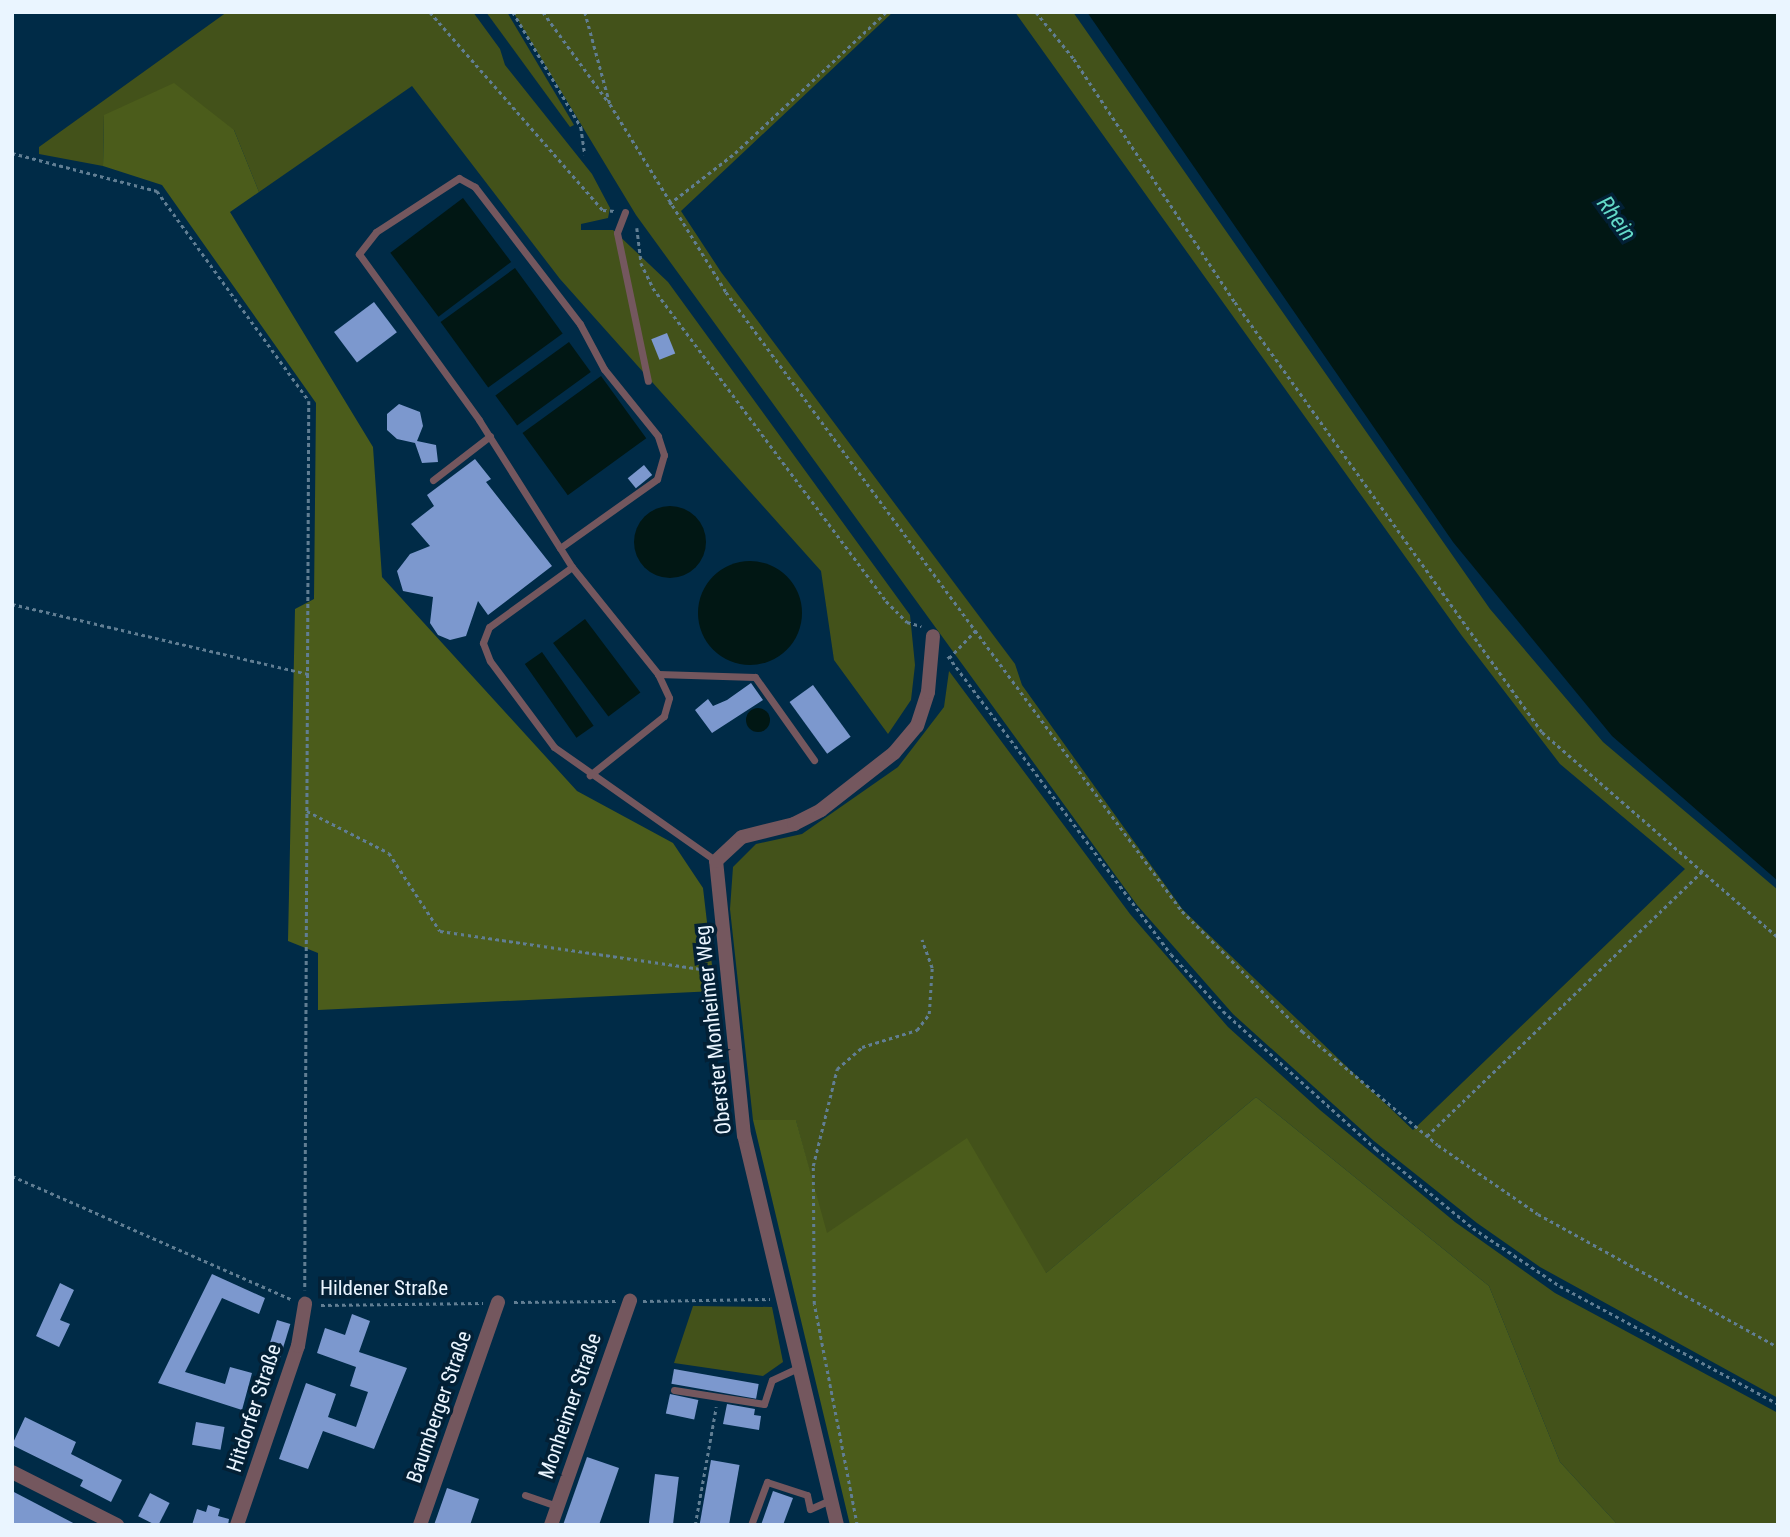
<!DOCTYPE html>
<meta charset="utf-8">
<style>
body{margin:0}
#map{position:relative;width:1790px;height:1537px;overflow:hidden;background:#002b47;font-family:"Roboto Condensed",sans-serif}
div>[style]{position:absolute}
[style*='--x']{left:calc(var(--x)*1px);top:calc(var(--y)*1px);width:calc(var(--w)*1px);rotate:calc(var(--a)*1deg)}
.green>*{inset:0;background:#43521a}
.forest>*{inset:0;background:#4b5c1b}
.water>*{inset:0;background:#011714;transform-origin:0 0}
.round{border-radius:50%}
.building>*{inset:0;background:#7c98ce;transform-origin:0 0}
.path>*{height:2.5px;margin-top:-1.25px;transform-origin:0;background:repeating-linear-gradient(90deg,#617e93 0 3.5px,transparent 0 7px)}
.service>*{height:7px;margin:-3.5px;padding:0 3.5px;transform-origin:3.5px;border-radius:3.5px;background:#74575e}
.minor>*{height:14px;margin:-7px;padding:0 7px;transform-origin:7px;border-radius:7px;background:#74575e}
span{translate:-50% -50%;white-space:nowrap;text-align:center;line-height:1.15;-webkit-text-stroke:7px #032035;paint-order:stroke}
.street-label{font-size:21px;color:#eaf5ff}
.water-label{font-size:23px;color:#63d9c8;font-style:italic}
.frame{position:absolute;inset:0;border:14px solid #eaf5ff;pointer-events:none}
</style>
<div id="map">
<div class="green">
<i style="clip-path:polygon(227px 12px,473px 12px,500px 49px,505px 65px,592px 174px,610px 208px,608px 218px,581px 224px,581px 230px,613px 230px,668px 282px,910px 615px,915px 665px,911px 700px,888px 734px,834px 660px,821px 571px,560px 279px,412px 86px,259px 192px,234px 130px,104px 115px,103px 166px,39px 154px,39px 147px)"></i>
<i style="clip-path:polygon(486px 12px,507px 12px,574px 125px,570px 127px)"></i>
<i style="clip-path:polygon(513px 12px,893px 12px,681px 211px,721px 272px,1015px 664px,1022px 685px,1183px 910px,1413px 1130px,1685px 869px,1560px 764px,1462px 636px,1015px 12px,1073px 12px,1490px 609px,1603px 742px,1778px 890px,1778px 1398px,1540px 1267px,1477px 1223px,1374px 1141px,1233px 1014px,1137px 905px,636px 215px)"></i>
<i style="clip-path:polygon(949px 671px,1130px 914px,1228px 1027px,1320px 1110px,1455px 1222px,1555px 1293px,1778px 1413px,1778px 1525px,1618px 1525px,1560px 1462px,1489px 1286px,1256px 1097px,1045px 1274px,826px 1233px,796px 1121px,753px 1120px,730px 909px,733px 867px,756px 844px,802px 834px,898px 767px,944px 707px)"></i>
<i style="clip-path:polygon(693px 1306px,772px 1307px,783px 1362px,763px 1376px,674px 1363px)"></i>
</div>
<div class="forest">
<i style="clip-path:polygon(174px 83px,234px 130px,259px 192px,230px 212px,373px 447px,382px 577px,577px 791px,673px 843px,703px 888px,715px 991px,318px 1010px,318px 953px,288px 941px,295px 609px,314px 599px,316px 403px,162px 185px,103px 166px,104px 115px)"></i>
<i style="clip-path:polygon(1256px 1097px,1489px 1286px,1560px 1462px,1618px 1525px,850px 1525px,753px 1120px,796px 1120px,827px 1233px,967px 1138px,1046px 1273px)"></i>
</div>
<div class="water">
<i style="clip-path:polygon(1087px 12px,1778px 12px,1778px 881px,1612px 736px,1453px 542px)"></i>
<i style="left:463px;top:198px;width:80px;height:91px;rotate:53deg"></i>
<i style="left:515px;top:268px;width:81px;height:92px;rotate:54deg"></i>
<i style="left:569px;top:342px;width:37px;height:91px;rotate:54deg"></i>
<i style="left:601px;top:376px;width:77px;height:97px;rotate:54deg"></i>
<i class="round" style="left:634px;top:506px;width:72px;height:72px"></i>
<i class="round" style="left:698px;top:561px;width:104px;height:104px"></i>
<i style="left:585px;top:619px;width:92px;height:40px;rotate:53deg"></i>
<i style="left:542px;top:652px;width:90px;height:21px;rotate:55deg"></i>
<i class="round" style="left:746px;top:708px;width:24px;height:24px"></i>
</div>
<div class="building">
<i style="left:374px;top:302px;width:38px;height:50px;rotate:53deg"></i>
<i style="left:667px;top:333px;width:22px;height:17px;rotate:68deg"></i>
<i style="clip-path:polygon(399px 404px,420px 412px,423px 426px,417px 441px,436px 445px,438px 462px,422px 463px,415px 443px,397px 439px,387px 430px,387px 414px)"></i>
<i style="clip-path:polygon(475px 459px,491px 479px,486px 482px,552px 566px,488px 615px,478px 601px,466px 636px,450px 640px,438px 635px,430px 623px,433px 597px,403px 591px,397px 571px,410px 554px,430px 546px,411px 524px,434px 506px,427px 495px)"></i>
<i style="left:644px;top:465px;width:13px;height:21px;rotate:51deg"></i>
<i style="clip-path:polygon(751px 683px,763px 700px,712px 733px,695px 710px,708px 699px,713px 706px,727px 700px)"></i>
<i style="left:813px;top:685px;width:64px;height:29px;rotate:54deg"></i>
<i style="clip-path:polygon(212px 1274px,265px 1298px,259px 1314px,222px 1298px,185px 1372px,225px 1384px,230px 1367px,252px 1373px,242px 1410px,158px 1383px)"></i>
<i style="clip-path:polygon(60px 1283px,74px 1290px,60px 1320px,70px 1324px,59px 1347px,36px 1336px)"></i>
<i style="clip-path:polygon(352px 1314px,370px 1321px,359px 1352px,407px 1368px,374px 1449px,323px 1431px,308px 1469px,279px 1459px,306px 1383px,336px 1394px,328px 1417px,356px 1427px,368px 1392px,350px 1386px,356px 1367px,317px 1353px,325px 1328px,345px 1335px)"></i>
<i style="left:277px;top:1320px;width:14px;height:51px;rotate:17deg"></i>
<i style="left:674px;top:1369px;width:86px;height:15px;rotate:10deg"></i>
<i style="left:670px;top:1394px;width:29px;height:20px;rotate:12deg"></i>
<i style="clip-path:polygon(727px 1404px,755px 1409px,754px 1415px,761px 1416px,759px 1430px,723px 1424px)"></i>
<i style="clip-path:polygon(25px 1417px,76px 1442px,71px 1454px,122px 1480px,111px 1502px,80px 1486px,83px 1480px,12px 1445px)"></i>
<i style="left:196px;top:1422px;width:29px;height:23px;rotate:10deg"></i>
<i style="clip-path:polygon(587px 1457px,619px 1468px,599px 1525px,563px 1525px)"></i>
<i style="left:711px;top:1460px;width:29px;height:66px;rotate:10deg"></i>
<i style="left:655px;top:1474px;width:24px;height:52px;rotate:7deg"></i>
<i style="clip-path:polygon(447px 1488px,479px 1499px,470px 1525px,434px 1525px)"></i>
<i style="clip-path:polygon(12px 1491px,35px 1503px,77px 1525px,12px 1525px)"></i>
<i style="clip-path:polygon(773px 1491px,793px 1498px,783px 1525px,761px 1525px)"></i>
<i style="left:150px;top:1493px;width:22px;height:26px;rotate:27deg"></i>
<i style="clip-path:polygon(208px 1505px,220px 1509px,218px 1516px,229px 1519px,228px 1525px,192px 1525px,197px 1509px,206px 1512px)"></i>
</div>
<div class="path">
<i style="--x:430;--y:12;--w:263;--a:48.9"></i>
<i style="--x:603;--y:210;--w:12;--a:5"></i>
<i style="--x:513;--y:12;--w:134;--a:59.4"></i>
<i style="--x:581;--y:127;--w:28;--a:82"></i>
<i style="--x:543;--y:12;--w:112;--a:54"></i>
<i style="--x:585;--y:12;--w:95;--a:74.8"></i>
<i style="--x:610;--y:104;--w:221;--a:58.3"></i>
<i style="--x:726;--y:292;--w:769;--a:53.62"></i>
<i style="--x:1182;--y:911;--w:170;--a:45"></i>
<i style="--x:1302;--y:1031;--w:177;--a:40"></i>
<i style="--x:1438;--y:1145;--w:121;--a:34.6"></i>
<i style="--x:1538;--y:1214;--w:274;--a:29"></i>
<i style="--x:1036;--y:12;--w:60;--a:51"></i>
<i style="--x:1074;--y:59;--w:291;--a:56.5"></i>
<i style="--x:1235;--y:302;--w:528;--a:54.47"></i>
<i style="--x:1542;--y:732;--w:313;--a:41"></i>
<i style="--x:12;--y:153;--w:150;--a:14.7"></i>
<i style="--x:157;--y:191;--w:259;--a:54.1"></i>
<i style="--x:309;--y:401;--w:889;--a:90.26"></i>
<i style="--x:669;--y:204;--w:83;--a:-37.7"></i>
<i style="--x:735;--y:153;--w:207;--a:-43"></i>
<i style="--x:637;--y:228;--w:35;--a:83"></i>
<i style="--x:641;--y:263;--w:28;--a:64"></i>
<i style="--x:653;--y:288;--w:390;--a:53.3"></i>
<i style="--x:886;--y:601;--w:30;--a:45"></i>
<i style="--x:907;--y:622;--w:15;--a:16"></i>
<i style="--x:12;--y:604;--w:305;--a:13.3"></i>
<i style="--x:948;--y:656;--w:372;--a:53.2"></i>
<i style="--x:1171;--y:954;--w:77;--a:47.6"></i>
<i style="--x:1223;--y:1011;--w:206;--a:42"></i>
<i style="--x:1376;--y:1149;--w:125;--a:39.2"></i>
<i style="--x:1473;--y:1228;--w:105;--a:33.7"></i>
<i style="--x:1560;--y:1286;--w:248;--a:28.4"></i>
<i style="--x:949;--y:658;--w:39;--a:-46"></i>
<i style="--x:307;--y:811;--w:92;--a:27.1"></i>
<i style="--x:389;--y:853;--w:93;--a:56.8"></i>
<i style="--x:440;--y:931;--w:276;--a:8.3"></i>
<i style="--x:1427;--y:1136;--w:382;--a:-43.9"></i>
<i style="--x:12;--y:1176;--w:305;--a:23.8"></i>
<i style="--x:643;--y:1301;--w:127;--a:-0.9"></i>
<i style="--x:514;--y:1302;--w:102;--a:-0.6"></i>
<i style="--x:321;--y:1305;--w:162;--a:-0.7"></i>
<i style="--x:695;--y:1525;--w:120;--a:-79.9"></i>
<i style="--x:857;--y:1525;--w:225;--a:-101"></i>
<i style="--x:814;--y:1304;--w:138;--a:-90.4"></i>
<i style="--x:813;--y:1166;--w:100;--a:-76.1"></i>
<i style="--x:837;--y:1069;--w:33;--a:-41"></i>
<i style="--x:862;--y:1047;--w:58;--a:-17.2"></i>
<i style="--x:917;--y:1030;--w:20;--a:-53"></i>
<i style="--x:929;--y:1014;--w:46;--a:-86.3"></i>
<i style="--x:932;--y:968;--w:30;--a:-110"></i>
</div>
<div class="service">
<i style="--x:625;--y:212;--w:22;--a:111"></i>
<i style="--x:617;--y:233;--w:151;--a:78.2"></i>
<i style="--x:433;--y:480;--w:72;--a:-37.7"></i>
<i style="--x:560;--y:548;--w:119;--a:-35.4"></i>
<i style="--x:657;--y:479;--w:25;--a:-74"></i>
<i style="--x:664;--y:455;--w:20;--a:-108"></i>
<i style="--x:658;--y:436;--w:86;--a:-128.9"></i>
<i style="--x:604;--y:369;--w:51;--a:-118.1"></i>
<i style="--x:580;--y:324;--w:173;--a:-127.5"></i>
<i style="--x:475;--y:187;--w:18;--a:-151"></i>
<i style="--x:459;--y:178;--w:99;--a:147"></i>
<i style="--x:376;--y:232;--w:28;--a:128"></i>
<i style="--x:359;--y:254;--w:205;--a:54.1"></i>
<i style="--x:479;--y:420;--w:151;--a:57.7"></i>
<i style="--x:560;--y:548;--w:22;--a:58"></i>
<i style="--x:572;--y:567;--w:137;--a:51.2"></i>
<i style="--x:658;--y:674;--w:26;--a:65"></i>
<i style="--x:669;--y:698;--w:19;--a:106"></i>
<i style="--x:664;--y:716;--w:95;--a:141.4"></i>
<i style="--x:572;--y:567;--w:102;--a:144.1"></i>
<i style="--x:489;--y:627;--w:17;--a:111"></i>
<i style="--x:483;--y:643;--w:19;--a:69"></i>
<i style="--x:490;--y:661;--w:107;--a:53.3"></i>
<i style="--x:554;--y:747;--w:198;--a:35.1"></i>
<i style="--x:658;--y:674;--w:97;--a:1.8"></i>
<i style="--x:755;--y:677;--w:102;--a:54.6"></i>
<i style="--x:674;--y:1390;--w:91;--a:8.8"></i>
<i style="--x:764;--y:1404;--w:25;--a:-72"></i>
<i style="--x:772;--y:1380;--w:29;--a:-25"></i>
<i style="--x:525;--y:1495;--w:34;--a:19"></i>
<i style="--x:751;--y:1525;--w:46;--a:-69.6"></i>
<i style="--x:767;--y:1482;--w:42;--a:18"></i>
<i style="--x:807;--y:1495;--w:14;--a:78"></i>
<i style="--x:810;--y:1509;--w:22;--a:-24"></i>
</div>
<div class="minor">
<i style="--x:12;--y:1472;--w:118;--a:26.8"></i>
<i style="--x:237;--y:1525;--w:189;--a:-71.2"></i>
<i style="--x:298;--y:1346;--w:43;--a:-80.5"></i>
<i style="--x:420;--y:1525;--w:236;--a:-70.7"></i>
<i style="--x:551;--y:1525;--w:238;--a:-70.6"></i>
<i style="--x:837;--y:1525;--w:400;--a:-103.4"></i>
<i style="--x:744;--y:1136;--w:276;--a:-95.8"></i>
<i style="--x:716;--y:861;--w:35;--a:-43"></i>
<i style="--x:742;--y:837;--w:54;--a:-14"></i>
<i style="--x:794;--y:824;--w:30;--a:-27"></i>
<i style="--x:821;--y:810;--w:93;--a:-38"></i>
<i style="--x:894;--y:753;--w:35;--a:-50"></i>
<i style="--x:917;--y:726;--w:36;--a:-72"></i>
<i style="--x:928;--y:692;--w:56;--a:-84.9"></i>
</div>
<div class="street-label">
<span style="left:713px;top:1030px;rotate:-96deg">Oberster Monheimer Weg</span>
<span style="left:384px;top:1288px">Hildener Straße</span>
<span style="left:570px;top:1406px;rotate:-71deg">Monheimer Straße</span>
<span style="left:439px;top:1407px;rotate:-71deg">Baumberger Straße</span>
<span style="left:254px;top:1408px;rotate:-72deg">Hitdorfer Straße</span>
</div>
<div class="water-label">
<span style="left:1616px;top:219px;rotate:54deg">Rhein</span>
</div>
<div class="frame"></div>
</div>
